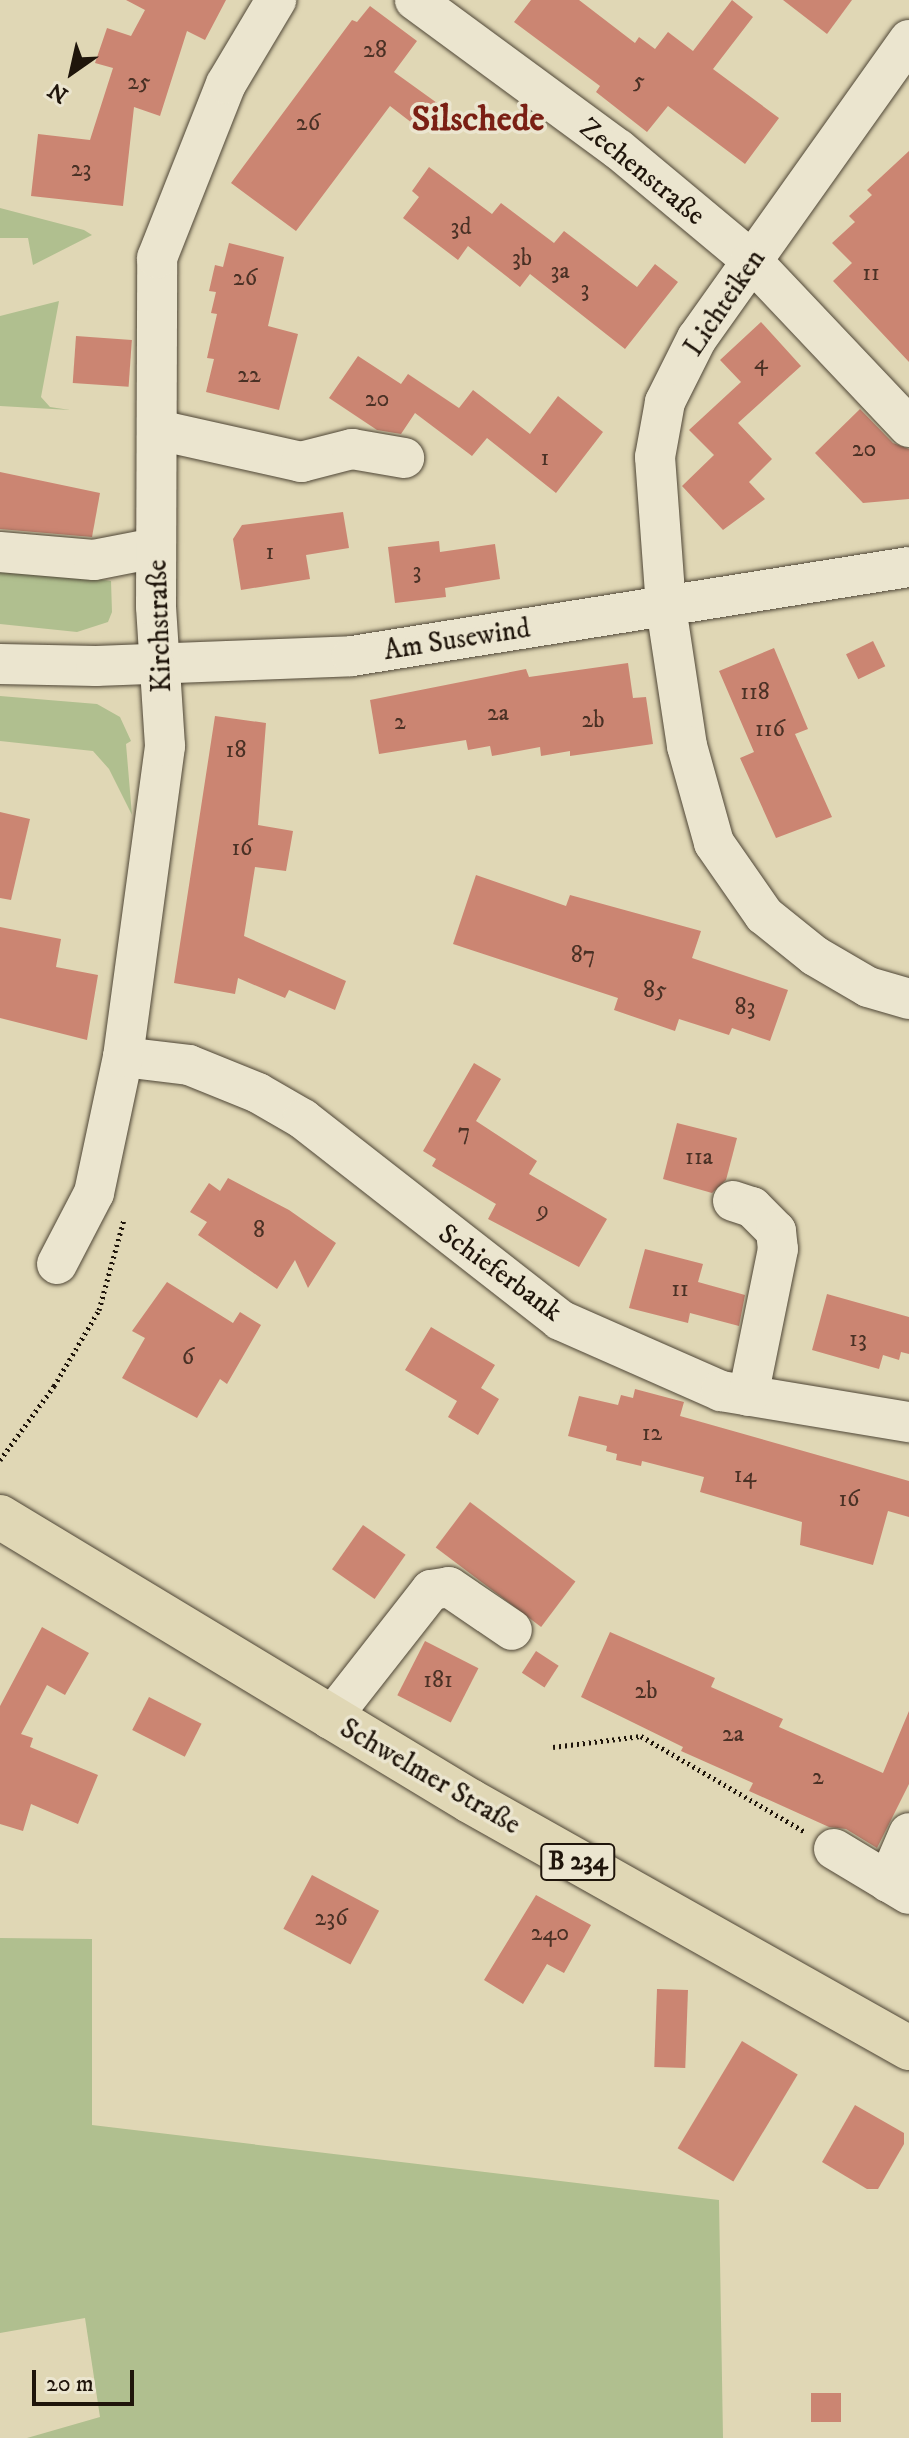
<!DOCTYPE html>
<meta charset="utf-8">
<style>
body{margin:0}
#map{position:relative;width:909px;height:2438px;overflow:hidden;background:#e0d7b5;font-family:"IM FELL DW Pica",serif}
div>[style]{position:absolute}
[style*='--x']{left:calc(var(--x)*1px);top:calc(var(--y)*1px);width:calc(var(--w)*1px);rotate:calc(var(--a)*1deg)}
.green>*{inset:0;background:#b0bf8f}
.building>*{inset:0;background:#cb8572;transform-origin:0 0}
.path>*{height:5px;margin-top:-2.5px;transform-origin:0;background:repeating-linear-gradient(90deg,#1f150b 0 2px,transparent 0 6px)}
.roads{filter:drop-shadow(0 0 2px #4f4636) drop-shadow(0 0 2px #4f4636)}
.minor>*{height:40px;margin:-20px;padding:0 20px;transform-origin:20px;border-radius:20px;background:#ebe5cf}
.major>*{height:44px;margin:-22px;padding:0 22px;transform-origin:22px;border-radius:22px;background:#e0d7b5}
span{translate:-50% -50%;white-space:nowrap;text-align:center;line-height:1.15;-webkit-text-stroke:7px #ebe5cf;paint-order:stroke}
.number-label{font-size:24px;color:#4a3125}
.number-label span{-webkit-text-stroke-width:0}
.shield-label span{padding:2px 6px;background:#ebe5cf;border:2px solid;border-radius:6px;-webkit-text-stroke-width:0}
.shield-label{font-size:26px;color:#1f150b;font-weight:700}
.street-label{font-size:28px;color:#1f150b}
.district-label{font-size:36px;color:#7a1f14;font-weight:700}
.north{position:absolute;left:32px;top:32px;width:80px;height:80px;-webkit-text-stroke:6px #ebe5cf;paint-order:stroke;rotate:214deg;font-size:22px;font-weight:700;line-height:32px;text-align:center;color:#1f150b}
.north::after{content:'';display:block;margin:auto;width:28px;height:36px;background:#1f150b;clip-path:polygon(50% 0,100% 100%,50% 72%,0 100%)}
.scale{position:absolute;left:32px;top:2370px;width:102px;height:36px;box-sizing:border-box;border:4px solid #1f150b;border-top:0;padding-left:10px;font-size:24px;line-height:28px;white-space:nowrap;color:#1f150b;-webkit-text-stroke:6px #ebe5cf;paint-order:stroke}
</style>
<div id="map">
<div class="green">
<i style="clip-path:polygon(0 208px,84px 230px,92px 235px,33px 265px,28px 238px,0 238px)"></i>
<i style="clip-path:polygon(59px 301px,41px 397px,50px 407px,70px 410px,0 406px,0 316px)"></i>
<i style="clip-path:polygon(0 565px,111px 581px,112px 612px,108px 622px,77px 632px,0 624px)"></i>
<i style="clip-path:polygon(0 696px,97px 704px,120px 717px,131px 741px,126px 744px,132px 815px,109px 769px,93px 751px,0 741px)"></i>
<i style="clip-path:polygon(0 1938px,92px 1939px,92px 2125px,719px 2200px,723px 2438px,27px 2438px,100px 2417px,85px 2318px,0 2333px)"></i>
</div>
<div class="building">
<i style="clip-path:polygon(126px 0,226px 0,205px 40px,187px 31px,160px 116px,134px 107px,123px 206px,31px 196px,38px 134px,90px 140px,113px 68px,95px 63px,107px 28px,131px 36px,145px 10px)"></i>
<i style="clip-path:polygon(531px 0,579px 0,635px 43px,639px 37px,655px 49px,668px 32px,693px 51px,732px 0,753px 17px,713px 69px,779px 118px,745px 164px,668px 106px,647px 132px,596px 92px,600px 86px,514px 22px)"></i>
<i style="clip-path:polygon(783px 0,852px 0,827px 34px)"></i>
<i style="clip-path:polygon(370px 6px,417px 41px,394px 72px,444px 108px,425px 133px,390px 106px,296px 231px,231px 183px,352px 20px,357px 22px)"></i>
<i style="clip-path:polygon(909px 151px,909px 362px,833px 281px,852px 263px,832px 243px,855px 222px,849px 216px,872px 195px,867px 190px)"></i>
<i style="clip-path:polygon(429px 167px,492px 214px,501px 203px,554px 243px,564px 231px,637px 287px,655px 264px,678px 282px,625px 349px,530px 274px,520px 287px,468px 246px,458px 260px,403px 218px,419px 197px,412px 191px)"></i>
<i style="clip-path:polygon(229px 243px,284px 257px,268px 326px,298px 334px,279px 410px,206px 392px,214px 359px,207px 358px,217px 314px,211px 313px,216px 292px,209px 291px,215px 265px,223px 267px)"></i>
<i style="clip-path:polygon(761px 322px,801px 366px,738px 423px,772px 459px,749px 482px,765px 499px,723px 530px,682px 486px,714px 455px,689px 430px,741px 382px,720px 360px)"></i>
<i style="left:76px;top:336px;width:56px;height:47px;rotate:4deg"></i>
<i style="clip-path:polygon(358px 356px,401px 384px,408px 374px,459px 408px,473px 390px,530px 434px,558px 396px,603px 432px,556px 493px,487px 438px,472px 456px,415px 413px,401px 434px,377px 430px,329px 398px)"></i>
<i style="clip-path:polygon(860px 409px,893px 443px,909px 449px,909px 499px,863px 503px,815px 453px)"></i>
<i style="clip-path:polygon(0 472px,100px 493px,92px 537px,0 529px)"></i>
<i style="clip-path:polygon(343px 512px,349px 548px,306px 555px,310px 579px,241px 590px,233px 539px,242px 525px)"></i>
<i style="clip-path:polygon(439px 541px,440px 552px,495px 544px,500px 579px,445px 588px,446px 597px,395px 603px,388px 547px)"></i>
<i style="left:873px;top:641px;width:28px;height:30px;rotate:64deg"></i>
<i style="clip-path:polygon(774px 648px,808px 729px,795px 734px,832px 817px,776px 838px,740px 758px,754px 752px,719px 671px)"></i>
<i style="clip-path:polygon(628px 663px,633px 698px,646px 697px,653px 744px,570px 756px,570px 751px,541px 756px,540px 747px,492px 756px,490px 746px,468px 750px,466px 740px,379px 754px,370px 700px,526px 669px,529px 677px)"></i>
<i style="clip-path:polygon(215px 716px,266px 723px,258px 825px,293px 831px,286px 871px,255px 867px,244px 936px,346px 981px,335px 1010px,289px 990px,285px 998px,238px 978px,235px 994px,174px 983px)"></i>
<i style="clip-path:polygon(0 812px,30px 819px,11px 900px,0 898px)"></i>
<i style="clip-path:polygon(476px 875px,566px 906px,570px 895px,701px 931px,692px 958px,788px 990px,770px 1041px,732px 1028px,729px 1035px,679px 1019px,675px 1031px,614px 1010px,618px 998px,453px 944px)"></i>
<i style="clip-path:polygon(0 927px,61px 939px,56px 967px,98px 975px,87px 1040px,0 1018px)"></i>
<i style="clip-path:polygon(474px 1063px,501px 1079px,476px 1121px,537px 1161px,529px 1174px,607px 1219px,579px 1267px,488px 1219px,496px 1204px,432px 1166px,436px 1159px,423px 1151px)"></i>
<i style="clip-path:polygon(677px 1123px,737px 1138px,726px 1180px,712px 1193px,663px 1179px)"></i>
<i style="clip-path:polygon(228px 1178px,289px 1210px,336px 1243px,308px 1288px,295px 1260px,277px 1289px,198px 1235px,207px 1222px,190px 1212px,209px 1183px,220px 1191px)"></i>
<i style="clip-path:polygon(645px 1249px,703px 1264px,698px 1282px,745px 1295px,739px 1326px,690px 1313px,688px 1323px,629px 1308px)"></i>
<i style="clip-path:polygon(167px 1282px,233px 1323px,240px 1312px,261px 1325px,227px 1384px,220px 1379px,197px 1418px,122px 1378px,145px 1338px,132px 1331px)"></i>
<i style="clip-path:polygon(827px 1294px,909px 1317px,909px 1354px,901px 1352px,899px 1360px,883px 1355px,879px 1369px,812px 1350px)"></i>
<i style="clip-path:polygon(431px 1327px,495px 1365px,481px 1388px,499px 1399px,478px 1435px,448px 1417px,457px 1401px,405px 1370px)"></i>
<i style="clip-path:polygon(635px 1389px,684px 1402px,680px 1416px,909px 1481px,909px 1517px,888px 1511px,873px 1565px,800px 1545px,802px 1522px,700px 1492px,704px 1477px,642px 1461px,641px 1466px,616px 1460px,617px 1454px,606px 1451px,607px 1446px,568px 1436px,579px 1396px,618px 1405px,621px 1395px,633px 1398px)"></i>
<i style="left:470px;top:1502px;width:132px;height:57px;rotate:37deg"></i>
<i style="left:363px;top:1525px;width:52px;height:54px;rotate:35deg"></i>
<i style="clip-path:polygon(42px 1627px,89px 1653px,65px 1695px,47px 1685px,21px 1734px,33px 1738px,30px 1747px,98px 1775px,78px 1824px,31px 1804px,23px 1831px,0 1824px,0 1706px)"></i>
<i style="clip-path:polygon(610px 1632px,715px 1678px,711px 1687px,783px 1719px,779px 1727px,883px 1773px,909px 1711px,909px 1784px,877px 1848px,846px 1829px,829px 1827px,749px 1791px,753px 1783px,681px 1751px,683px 1747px,581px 1697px)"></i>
<i style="left:425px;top:1641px;width:60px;height:61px;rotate:27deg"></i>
<i style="left:536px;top:1651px;width:27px;height:26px;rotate:33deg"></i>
<i style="left:149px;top:1697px;width:59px;height:37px;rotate:27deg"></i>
<i style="left:312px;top:1875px;width:76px;height:61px;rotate:28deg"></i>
<i style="clip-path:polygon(536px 1895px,591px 1925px,564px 1973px,547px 1964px,523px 2004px,484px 1980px)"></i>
<i style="left:657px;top:1989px;width:31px;height:78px;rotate:2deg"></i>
<i style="left:742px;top:2041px;width:65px;height:125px;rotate:31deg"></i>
<i style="clip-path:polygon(855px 2105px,904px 2133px,904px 2144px,878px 2189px,867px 2189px,822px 2162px)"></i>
<i style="left:811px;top:2393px;width:30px;height:29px"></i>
</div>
<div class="path">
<i style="--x:0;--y:1460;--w:92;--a:-53.9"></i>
<i style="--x:54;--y:1386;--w:88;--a:-59.4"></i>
<i style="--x:99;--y:1310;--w:94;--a:-74.6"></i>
<i style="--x:553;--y:1747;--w:89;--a:-7.1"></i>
<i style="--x:641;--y:1736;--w:190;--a:30.3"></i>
</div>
<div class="roads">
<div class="minor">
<i style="--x:415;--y:0;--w:252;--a:36.3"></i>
<i style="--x:618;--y:149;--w:173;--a:39.8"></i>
<i style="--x:751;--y:260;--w:230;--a:46.6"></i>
<i style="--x:909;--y:40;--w:366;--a:125.4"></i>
<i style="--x:697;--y:338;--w:72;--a:116.6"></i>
<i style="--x:665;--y:402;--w:56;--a:100.3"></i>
<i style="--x:655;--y:457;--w:150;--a:85.8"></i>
<i style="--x:666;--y:607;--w:141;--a:81.4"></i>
<i style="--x:687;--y:746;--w:101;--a:74.4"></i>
<i style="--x:714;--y:843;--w:88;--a:55.2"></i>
<i style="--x:764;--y:915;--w:65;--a:38.8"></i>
<i style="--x:815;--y:956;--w:61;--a:30.3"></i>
<i style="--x:868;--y:987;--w:43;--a:16.3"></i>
<i style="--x:158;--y:430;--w:147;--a:12.6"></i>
<i style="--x:301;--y:462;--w:53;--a:-14.3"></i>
<i style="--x:352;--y:449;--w:53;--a:9.8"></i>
<i style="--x:0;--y:552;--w:94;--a:4.9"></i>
<i style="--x:94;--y:560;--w:63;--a:-11"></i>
<i style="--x:0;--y:664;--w:96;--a:1.2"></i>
<i style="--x:96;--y:666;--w:256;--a:-2.2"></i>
<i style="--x:352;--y:656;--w:564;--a:-9.08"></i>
<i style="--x:123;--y:1057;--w:66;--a:6.9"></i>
<i style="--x:189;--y:1065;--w:74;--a:22.1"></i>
<i style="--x:258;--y:1093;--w:52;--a:30"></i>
<i style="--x:303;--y:1119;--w:326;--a:38"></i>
<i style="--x:560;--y:1320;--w:176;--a:23.8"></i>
<i style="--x:721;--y:1391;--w:191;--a:9.4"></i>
<i style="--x:733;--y:1201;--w:20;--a:18"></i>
<i style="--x:752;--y:1207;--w:34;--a:45"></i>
<i style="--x:776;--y:1231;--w:18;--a:84"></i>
<i style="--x:778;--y:1249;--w:150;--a:101.5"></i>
<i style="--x:57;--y:1264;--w:80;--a:-62.5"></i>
<i style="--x:94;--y:1193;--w:139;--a:-78"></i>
<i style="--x:123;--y:1057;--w:314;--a:-82.3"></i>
<i style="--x:165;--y:746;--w:139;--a:-93.7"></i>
<i style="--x:156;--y:607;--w:349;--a:-89.8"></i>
<i style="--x:157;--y:258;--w:187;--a:-68.4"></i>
<i style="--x:226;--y:84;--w:98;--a:-59.2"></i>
<i style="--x:330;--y:1719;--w:164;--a:-51.9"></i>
<i style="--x:431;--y:1590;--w:18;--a:-9"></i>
<i style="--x:449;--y:1587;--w:76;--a:34.3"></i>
<i style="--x:834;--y:1849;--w:87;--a:31"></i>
<i style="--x:888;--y:1882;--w:53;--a:-66.8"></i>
</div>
<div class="major">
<i style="--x:0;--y:1517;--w:549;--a:31.14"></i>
<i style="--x:470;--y:1801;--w:504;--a:29.36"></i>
</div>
</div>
<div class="number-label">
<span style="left:375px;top:51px">28</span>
<span style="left:639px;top:82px">5</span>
<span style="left:139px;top:83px">25</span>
<span style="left:308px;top:124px">26</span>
<span style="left:81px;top:170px">23</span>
<span style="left:461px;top:228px">3d</span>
<span style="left:522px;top:259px">3b</span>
<span style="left:560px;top:272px">3a</span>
<span style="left:871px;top:274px">11</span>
<span style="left:245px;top:279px">26</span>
<span style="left:585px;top:290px">3</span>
<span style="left:761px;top:363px">4</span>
<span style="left:249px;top:376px">22</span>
<span style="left:377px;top:400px">20</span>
<span style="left:864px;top:450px">20</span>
<span style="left:545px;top:459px">1</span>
<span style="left:270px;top:553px">1</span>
<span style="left:417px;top:572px">3</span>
<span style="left:755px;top:693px">118</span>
<span style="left:498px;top:714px">2a</span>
<span style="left:593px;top:721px">2b</span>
<span style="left:400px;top:723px">2</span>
<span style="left:770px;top:730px">116</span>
<span style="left:236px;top:751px">18</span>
<span style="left:242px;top:849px">16</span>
<span style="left:583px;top:956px">87</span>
<span style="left:655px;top:991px">85</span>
<span style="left:745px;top:1008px">83</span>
<span style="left:464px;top:1133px">7</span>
<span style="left:699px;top:1158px">11a</span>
<span style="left:543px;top:1211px">9</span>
<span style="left:259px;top:1231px">8</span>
<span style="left:680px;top:1290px">11</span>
<span style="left:858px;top:1340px">13</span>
<span style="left:188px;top:1358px">6</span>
<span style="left:652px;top:1434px">12</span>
<span style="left:745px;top:1476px">14</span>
<span style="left:849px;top:1500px">16</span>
<span style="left:438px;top:1681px">181</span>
<span style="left:646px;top:1692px">2b</span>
<span style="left:733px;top:1735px">2a</span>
<span style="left:818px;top:1778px">2</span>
<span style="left:331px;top:1919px">236</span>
<span style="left:550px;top:1934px">240</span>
</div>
<div class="shield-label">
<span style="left:578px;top:1862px">B 234</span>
</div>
<div class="street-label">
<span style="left:642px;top:172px;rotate:39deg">Zechenstraße</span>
<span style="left:725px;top:303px;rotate:-56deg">Lichteiken</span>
<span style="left:160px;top:626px;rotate:-92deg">Kirchstraße</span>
<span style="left:457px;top:640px;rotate:-9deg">Am Susewind</span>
<span style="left:500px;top:1273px;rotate:36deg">Schieferbank</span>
<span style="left:430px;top:1777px;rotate:30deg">Schwelmer Straße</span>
</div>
<div class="district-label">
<span style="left:478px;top:120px">Silschede</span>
</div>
<div class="north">N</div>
<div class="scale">20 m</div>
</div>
